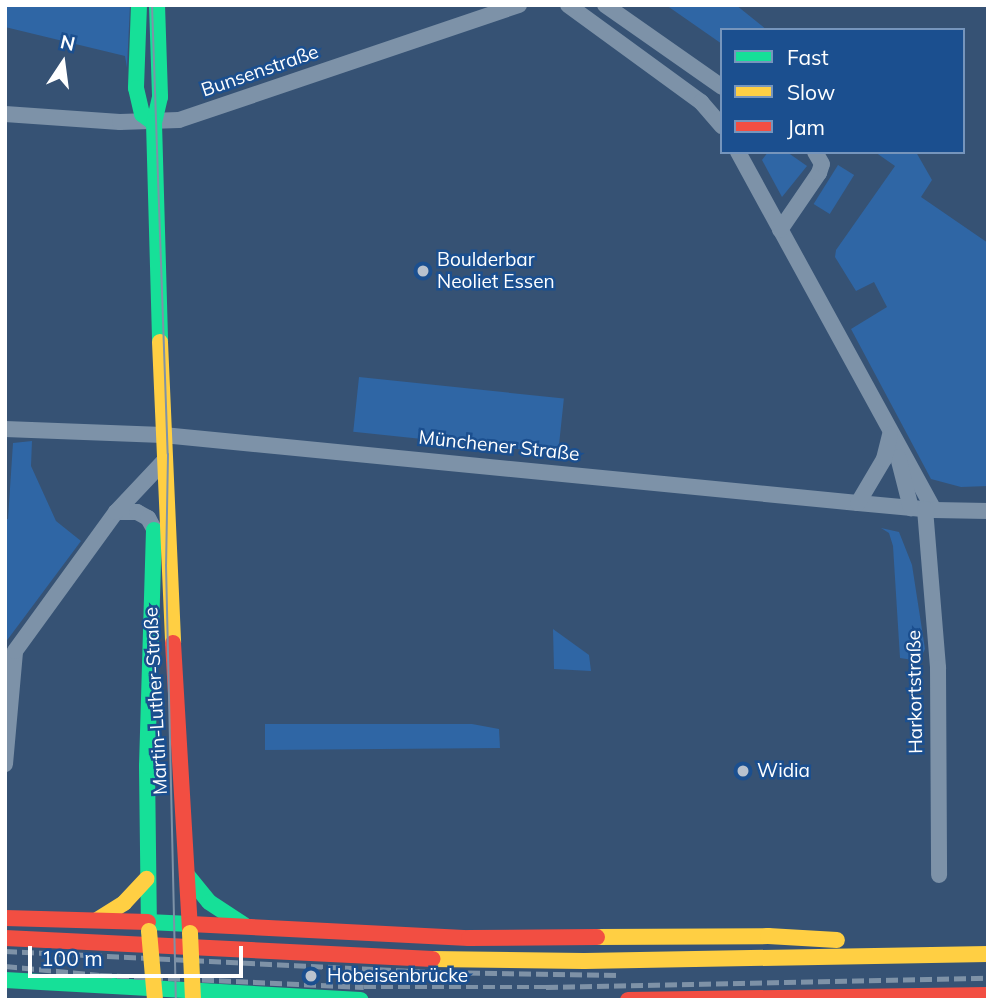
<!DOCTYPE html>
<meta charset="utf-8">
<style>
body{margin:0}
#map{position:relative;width:993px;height:1005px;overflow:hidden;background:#365274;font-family:Mulish,sans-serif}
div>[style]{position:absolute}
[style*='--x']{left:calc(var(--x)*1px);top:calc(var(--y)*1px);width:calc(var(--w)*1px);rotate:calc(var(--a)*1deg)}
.green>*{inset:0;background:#2f66a5;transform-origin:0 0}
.street>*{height:16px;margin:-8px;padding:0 8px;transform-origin:8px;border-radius:8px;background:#7d92a8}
.fast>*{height:16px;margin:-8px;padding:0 8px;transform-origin:8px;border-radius:8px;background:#16e098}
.slow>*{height:16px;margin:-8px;padding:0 8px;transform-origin:8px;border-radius:8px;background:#ffcf43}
.jam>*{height:16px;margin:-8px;padding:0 8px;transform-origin:8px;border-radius:8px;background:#f24e42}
.tram>*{height:2px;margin:-1px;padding:0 1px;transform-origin:1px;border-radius:1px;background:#7e92a7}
.rail>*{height:4.5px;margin-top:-2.25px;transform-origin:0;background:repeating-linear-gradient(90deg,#7e92a7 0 12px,transparent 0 17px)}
.slow-bridge>*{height:16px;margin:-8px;padding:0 8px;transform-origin:8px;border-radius:8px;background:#ffcf43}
.dots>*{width:19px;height:19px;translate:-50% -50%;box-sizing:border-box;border:4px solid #1b4f8f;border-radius:50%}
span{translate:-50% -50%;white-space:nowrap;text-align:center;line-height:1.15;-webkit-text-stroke:5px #1b4f8f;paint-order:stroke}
.street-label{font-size:19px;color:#fff}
.poi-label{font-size:19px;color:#fff}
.left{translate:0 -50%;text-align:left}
.frame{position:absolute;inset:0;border:7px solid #fff;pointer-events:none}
.legend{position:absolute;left:720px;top:28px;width:245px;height:126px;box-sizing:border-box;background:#1b4f8f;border:2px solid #7695bc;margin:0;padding:9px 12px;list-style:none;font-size:21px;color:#fff}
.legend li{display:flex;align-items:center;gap:14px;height:35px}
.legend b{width:35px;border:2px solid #7695bc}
.north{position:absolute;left:28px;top:28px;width:70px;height:70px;-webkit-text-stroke:5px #1b4f8f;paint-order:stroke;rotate:13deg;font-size:19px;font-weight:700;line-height:28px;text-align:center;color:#fff}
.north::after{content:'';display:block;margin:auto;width:24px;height:32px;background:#fff;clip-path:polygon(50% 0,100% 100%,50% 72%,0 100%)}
.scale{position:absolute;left:28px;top:946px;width:215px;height:32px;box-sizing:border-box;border:4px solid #fff;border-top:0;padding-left:9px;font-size:21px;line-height:24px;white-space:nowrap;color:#fff;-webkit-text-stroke:5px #1b4f8f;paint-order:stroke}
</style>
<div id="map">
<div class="green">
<i style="clip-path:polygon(5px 5px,130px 5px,127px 68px,125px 56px,5px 27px)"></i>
<i style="clip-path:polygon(666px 5px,736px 5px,767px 30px,722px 30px,722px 44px)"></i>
<i style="clip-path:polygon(768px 152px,787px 152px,807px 166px,782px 197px,762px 160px)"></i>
<i style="clip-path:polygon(875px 152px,916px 152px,932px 180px,921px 197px,988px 243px,988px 486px,961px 487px,931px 479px,851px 329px,887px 307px,874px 282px,856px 291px,835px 257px,836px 250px,895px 166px)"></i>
<i style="left:838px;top:165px;width:19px;height:46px;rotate:32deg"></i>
<i style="left:359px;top:377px;width:206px;height:55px;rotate:6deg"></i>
<i style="clip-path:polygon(32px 441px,31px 466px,56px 521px,81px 541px,5px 643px,5px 519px,8px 519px,13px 443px)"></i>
<i style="clip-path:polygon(881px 528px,899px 532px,912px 565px,925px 649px,919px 661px,900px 658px,893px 546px,889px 533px)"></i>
<i style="clip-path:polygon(553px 629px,589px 655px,591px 671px,554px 669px)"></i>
<i style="clip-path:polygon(265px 724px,472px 724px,499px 729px,500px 748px,265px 750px)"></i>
</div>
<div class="street">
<i style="--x:568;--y:5;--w:165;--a:36.1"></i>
<i style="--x:701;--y:102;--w:32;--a:49"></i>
<i style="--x:605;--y:5;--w:143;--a:35"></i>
<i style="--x:5;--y:114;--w:115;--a:4"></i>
<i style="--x:120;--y:122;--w:59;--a:-1.9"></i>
<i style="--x:179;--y:120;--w:359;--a:-18.7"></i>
<i style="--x:738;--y:152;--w:408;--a:61.3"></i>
<i style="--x:780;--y:230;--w:69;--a:-55.6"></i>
<i style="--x:819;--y:173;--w:9;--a:-72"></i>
<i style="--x:822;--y:164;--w:14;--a:-120"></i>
<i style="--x:5;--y:429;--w:158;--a:2.2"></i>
<i style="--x:163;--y:435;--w:698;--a:5.59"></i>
<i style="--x:858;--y:503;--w:76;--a:5.3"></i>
<i style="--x:934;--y:510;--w:54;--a:1.1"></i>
<i style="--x:898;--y:457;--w:53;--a:75.7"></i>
<i style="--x:858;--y:503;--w:51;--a:-59.4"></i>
<i style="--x:884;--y:459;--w:25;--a:-76"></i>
<i style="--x:925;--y:509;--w:160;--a:85.3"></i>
<i style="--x:938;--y:668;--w:207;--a:89.7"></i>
<i style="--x:116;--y:512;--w:21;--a:0"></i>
<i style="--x:137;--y:512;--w:13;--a:29"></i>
<i style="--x:148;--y:518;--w:13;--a:61"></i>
<i style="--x:5;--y:764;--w:113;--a:-84.9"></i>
<i style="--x:15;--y:651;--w:172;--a:-54"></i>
<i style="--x:116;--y:512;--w:70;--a:-46.7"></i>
</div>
<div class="fast">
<i style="--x:139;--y:5;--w:83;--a:92.1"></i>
<i style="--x:136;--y:88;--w:27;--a:77"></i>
<i style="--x:142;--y:114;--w:15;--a:37"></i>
<i style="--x:157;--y:5;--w:92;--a:88.1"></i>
<i style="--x:160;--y:97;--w:27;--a:103"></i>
<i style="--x:154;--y:123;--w:219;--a:88.4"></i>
<i style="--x:188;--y:876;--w:33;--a:51"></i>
<i style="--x:209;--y:902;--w:42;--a:33.3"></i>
<i style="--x:148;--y:922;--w:42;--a:2.7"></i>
<i style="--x:149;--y:931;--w:165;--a:-90.7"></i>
<i style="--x:147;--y:766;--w:236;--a:-88.3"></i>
<i style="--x:5;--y:980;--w:356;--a:3.2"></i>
</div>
<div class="slow">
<i style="--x:160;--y:342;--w:301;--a:87.5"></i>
<i style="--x:97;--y:920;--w:32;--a:-32"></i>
<i style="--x:124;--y:903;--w:33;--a:-47"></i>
<i style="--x:597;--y:937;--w:171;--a:-0.3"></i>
<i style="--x:768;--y:936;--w:69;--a:3.3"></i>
<i style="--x:432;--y:959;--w:152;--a:0.8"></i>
<i style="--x:584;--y:961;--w:404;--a:-1"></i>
</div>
<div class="jam">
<i style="--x:173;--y:643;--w:290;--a:86.6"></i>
<i style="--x:5;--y:918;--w:143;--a:1.6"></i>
<i style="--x:190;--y:924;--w:279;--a:2.9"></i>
<i style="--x:469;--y:938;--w:128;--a:-0.4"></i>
<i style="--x:5;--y:938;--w:428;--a:2.8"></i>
<i style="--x:628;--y:1000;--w:360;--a:-0.8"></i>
</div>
<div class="tram">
<i style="--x:152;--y:5;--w:449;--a:88"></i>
<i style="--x:168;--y:454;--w:111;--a:91"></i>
<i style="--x:166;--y:565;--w:435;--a:88.7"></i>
</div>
<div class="rail">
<i style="--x:5;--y:951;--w:430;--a:2.8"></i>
<i style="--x:434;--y:972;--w:186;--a:0.9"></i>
<i style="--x:5;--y:966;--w:95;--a:5.4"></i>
<i style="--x:100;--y:975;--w:264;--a:2.6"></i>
<i style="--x:364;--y:987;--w:182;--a:0"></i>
<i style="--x:546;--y:987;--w:442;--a:-1.2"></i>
</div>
<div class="slow-bridge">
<i style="--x:149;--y:931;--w:69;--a:85"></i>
<i style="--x:190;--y:933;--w:67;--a:87.4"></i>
</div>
<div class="dots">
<i style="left:423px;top:271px;background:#b9c2ce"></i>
<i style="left:743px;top:771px;background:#b9c2ce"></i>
<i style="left:311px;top:976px;background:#b9c2ce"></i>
</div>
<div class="street-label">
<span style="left:260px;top:71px;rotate:-19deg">Bunsenstraße</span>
<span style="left:499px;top:446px;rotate:6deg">Münchener Straße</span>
<span style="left:915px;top:692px;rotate:-91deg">Harkortstraße</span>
<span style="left:156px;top:701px;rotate:-93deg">Martin-Luther-Straße</span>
</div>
<div class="poi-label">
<span class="left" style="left:437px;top:271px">Boulderbar<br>Neoliet Essen</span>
<span class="left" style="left:757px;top:771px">Widia</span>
<span class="left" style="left:327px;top:976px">Hobeisenbrücke</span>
</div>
<div class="frame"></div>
<ul class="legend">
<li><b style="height:9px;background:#16e098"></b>Fast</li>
<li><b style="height:9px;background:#ffcf43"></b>Slow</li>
<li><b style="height:9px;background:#f24e42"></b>Jam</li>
</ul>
<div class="north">N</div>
<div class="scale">100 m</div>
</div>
